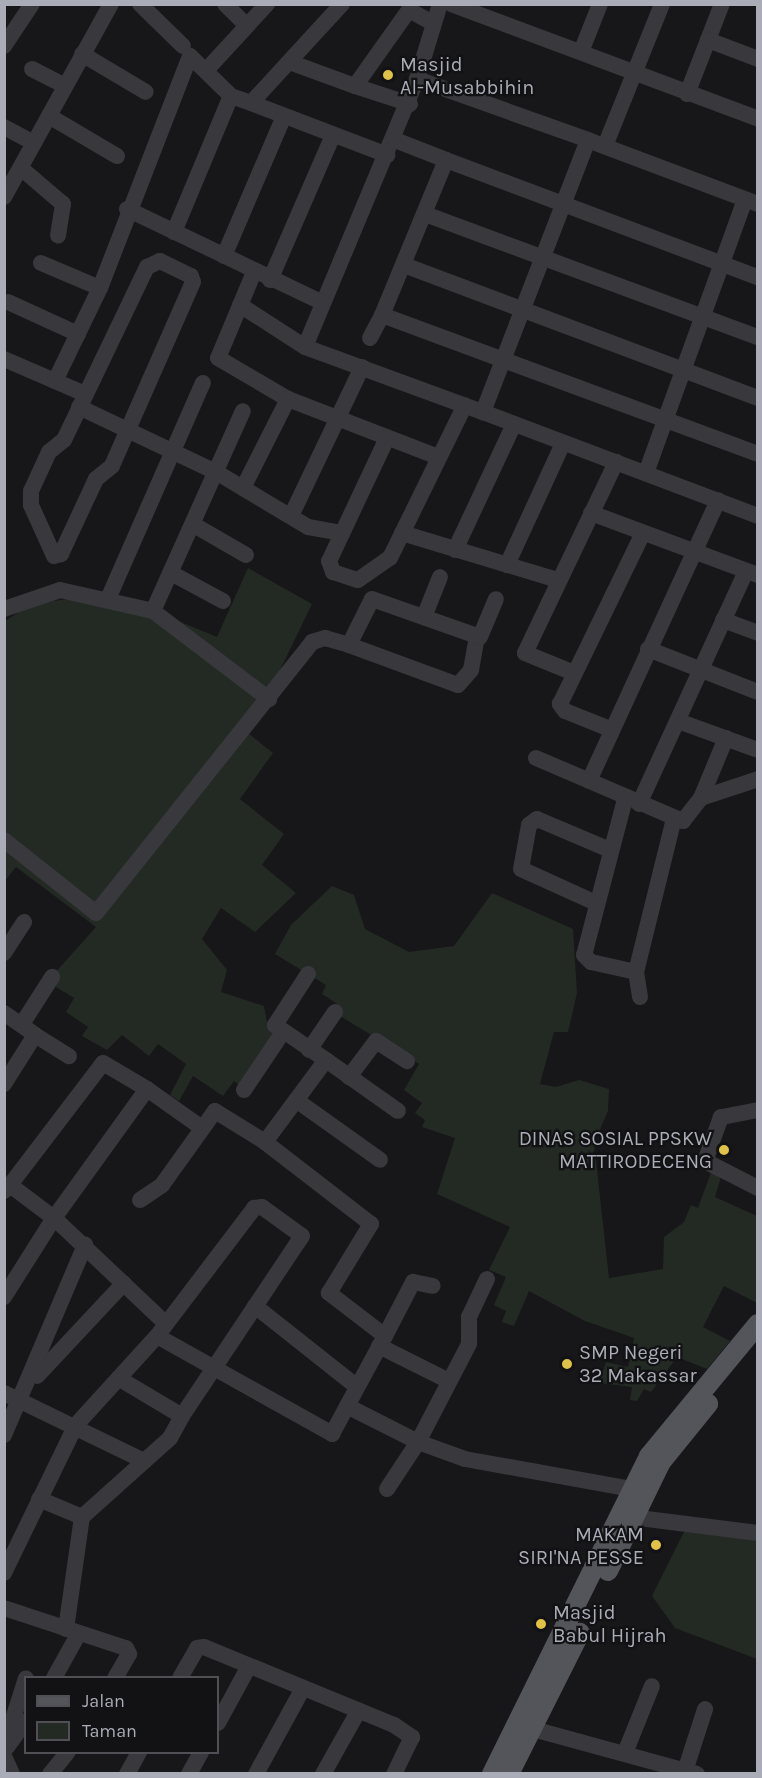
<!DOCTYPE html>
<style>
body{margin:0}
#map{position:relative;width:762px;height:1778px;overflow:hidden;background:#171618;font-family:Karla,sans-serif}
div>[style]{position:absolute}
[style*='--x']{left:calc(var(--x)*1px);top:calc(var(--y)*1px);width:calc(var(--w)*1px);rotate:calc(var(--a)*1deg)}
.green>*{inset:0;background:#232a24}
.minor>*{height:16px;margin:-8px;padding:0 8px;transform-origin:8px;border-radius:8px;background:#38383d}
.major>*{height:20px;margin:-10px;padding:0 10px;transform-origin:10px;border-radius:10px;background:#54545b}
.dots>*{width:16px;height:16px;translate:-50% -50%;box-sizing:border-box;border:3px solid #121113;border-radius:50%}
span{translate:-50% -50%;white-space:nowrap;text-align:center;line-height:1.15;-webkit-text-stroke:4.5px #121113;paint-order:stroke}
.poi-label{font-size:20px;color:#aaacb7}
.left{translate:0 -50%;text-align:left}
.right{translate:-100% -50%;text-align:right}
.frame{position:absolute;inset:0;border:6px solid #aaacb7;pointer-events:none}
.legend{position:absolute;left:24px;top:1676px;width:195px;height:78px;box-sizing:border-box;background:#121113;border:2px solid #4f4f55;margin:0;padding:8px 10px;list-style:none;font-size:18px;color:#aaacb7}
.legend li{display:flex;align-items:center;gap:12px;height:30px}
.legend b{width:30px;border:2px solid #4f4f55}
</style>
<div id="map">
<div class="green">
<i style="clip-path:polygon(248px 568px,312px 604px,249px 734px,273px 753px,240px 799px,284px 834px,262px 865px,296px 893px,255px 932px,221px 908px,202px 939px,227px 970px,221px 992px,264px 1006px,268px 1027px,278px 1036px,244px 1089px,234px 1081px,223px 1096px,193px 1076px,179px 1101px,170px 1095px,186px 1064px,158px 1044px,149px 1056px,122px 1035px,107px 1050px,82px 1036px,88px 1027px,66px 1012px,74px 998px,56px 987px,54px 974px,96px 927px,16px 867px,5px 881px,5px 621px,32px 604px,89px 596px,147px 608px,217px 637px)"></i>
<i style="clip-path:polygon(332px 886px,354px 895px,365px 929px,409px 952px,454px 946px,492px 893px,573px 929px,577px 993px,568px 1032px,554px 1032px,540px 1084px,556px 1087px,579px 1080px,609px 1089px,608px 1111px,594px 1143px,609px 1278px,663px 1269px,664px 1237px,684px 1222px,691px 1205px,698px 1208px,713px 1167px,723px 1170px,715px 1197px,757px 1216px,757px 1303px,724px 1286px,703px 1327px,730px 1341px,707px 1369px,677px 1357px,651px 1392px,644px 1389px,637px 1401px,630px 1400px,632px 1387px,599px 1383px,606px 1362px,628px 1367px,634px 1338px,585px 1321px,529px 1291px,514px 1326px,502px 1322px,506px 1311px,494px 1305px,506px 1277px,489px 1270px,510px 1227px,437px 1194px,455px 1138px,422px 1127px,425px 1120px,415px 1113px,422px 1103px,404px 1090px,419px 1064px,340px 1016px,339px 1005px,322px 994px,326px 985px,275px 954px,291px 925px)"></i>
<i style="clip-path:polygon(685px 1530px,757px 1538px,757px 1659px,675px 1628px,652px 1596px)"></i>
</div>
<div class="minor">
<i style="--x:140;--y:4;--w:60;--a:44.3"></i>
<i style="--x:225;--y:4;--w:30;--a:45"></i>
<i style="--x:342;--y:4;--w:134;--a:132.6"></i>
<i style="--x:251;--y:103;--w:146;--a:20.9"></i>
<i style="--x:440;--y:4;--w:78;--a:107"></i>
<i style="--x:417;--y:79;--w:182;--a:19.6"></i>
<i style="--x:451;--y:4;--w:328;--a:20.5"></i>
<i style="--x:708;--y:40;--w:39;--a:-69"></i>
<i style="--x:4;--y:46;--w:50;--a:-56.3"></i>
<i style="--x:581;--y:52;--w:52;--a:-68.4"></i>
<i style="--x:82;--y:54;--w:74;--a:30.7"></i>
<i style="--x:292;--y:63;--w:67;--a:20.1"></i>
<i style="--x:211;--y:65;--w:83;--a:-47.4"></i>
<i style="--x:32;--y:69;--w:36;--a:27"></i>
<i style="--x:417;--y:79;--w:290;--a:112.7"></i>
<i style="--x:305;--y:347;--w:189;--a:20.1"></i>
<i style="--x:687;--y:94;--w:58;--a:-68.7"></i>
<i style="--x:708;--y:40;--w:53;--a:20.8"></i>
<i style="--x:410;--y:104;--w:58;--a:-161.9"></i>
<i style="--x:355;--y:86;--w:93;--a:-54.6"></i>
<i style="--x:409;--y:10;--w:25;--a:29"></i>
<i style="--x:49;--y:116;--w:79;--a:30.5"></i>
<i style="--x:4;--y:127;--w:34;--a:28"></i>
<i style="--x:395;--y:140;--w:55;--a:21.4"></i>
<i style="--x:446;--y:160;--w:168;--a:112.4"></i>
<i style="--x:382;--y:315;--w:401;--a:20.3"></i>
<i style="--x:605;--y:146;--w:153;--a:-68.1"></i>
<i style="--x:446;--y:160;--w:333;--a:20.6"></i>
<i style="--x:22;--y:169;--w:54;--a:40.5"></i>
<i style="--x:63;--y:204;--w:32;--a:99"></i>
<i style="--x:4;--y:197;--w:221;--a:-61"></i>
<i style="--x:758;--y:204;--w:182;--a:-159.4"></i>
<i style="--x:588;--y:140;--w:292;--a:111.1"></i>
<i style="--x:483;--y:412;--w:294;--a:20.7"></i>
<i style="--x:127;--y:209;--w:215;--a:25.6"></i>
<i style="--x:425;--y:214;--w:355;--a:20.3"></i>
<i style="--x:174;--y:232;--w:147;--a:-67.3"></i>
<i style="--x:224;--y:256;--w:152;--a:-66.8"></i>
<i style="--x:160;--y:261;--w:34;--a:26"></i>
<i style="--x:191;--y:276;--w:6;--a:72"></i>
<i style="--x:193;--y:282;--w:201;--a:113.8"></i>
<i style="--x:112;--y:466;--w:21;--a:141"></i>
<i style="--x:96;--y:479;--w:83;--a:115"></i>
<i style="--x:61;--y:554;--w:7;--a:164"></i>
<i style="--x:54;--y:556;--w:56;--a:-114.3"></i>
<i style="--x:31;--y:505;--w:14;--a:-90"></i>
<i style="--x:31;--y:491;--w:43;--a:-65.2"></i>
<i style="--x:49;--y:452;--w:19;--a:-39"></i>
<i style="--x:64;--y:440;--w:192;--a:-64.4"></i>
<i style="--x:147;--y:267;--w:14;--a:-25"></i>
<i style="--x:41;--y:263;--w:64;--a:23"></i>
<i style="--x:404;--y:265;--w:378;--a:20.6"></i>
<i style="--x:254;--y:272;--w:93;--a:112.7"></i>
<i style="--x:218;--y:358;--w:81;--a:30.4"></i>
<i style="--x:288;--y:399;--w:161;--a:21.1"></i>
<i style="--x:270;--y:280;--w:158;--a:-66.5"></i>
<i style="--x:8;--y:302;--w:77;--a:24.6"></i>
<i style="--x:240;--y:305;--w:77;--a:32.9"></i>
<i style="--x:370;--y:338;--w:26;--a:-62"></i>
<i style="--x:4;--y:359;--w:88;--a:23.4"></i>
<i style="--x:55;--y:381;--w:103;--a:-64.2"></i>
<i style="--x:100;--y:288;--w:249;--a:-68.8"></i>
<i style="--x:190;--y:56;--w:57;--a:44.3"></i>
<i style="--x:231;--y:96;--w:21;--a:19"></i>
<i style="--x:79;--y:407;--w:152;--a:25.4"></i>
<i style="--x:216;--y:472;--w:107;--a:30.9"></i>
<i style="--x:308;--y:527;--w:35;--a:10"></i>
<i style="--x:387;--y:438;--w:136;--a:115.2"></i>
<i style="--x:329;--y:561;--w:12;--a:70"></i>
<i style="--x:333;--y:572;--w:26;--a:18"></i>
<i style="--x:358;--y:580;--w:39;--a:-35"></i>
<i style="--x:390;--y:558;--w:170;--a:-63.9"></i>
<i style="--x:646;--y:473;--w:290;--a:-70.1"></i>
<i style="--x:243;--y:488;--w:100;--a:-63.2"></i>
<i style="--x:591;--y:513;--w:178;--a:20.4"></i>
<i style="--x:291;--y:516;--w:165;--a:-64.5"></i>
<i style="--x:194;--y:525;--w:60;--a:30"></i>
<i style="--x:402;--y:533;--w:163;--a:16.8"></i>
<i style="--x:455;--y:550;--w:139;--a:-64.9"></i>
<i style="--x:507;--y:565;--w:134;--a:-65.3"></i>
<i style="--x:171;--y:573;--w:59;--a:28.3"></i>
<i style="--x:108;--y:599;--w:236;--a:-66.3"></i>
<i style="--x:4;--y:609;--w:59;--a:-18.7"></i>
<i style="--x:60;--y:590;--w:95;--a:12.7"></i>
<i style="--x:153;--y:611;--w:146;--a:37.2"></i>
<i style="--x:153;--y:611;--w:219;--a:-65.8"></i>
<i style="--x:424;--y:617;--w:43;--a:-68.2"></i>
<i style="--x:723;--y:620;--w:37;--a:20"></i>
<i style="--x:349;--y:645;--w:116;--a:20.2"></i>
<i style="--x:458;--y:685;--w:20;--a:-49"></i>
<i style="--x:471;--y:670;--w:34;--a:-80"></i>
<i style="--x:648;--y:649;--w:118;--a:21.4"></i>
<i style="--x:574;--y:673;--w:53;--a:-157.8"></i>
<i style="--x:525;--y:653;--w:212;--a:-64.5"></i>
<i style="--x:678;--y:721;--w:85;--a:19.9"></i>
<i style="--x:610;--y:729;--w:48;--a:-158.2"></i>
<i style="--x:565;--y:711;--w:9;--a:-126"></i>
<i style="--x:560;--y:704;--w:190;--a:-64.1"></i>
<i style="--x:536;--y:758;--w:160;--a:23.2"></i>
<i style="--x:683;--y:821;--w:29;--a:-52"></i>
<i style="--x:701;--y:798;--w:65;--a:-67.4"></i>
<i style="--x:589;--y:781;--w:309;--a:-65.3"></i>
<i style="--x:701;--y:798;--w:60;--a:-18.4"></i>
<i style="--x:625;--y:799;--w:161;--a:104.7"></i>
<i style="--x:584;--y:955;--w:10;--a:45"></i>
<i style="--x:591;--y:962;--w:46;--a:12.5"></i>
<i style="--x:639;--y:804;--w:256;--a:-65.3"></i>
<i style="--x:4;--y:840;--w:117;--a:38.4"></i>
<i style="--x:96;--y:913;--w:347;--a:-51.4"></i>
<i style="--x:312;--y:642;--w:14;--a:-17"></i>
<i style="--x:325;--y:638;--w:25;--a:16"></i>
<i style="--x:349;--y:645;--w:51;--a:-63.4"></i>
<i style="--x:372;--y:599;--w:114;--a:19.4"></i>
<i style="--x:480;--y:637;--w:41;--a:-67.2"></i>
<i style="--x:596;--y:903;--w:82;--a:-155.6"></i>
<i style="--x:521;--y:869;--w:45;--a:-79.7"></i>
<i style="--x:529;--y:825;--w:10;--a:-37"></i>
<i style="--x:537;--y:819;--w:79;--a:23"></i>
<i style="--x:4;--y:953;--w:37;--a:-57"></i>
<i style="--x:308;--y:974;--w:61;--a:122.9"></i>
<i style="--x:275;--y:1025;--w:62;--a:34.5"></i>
<i style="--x:640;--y:997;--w:25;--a:-99"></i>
<i style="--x:636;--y:972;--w:159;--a:-76.1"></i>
<i style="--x:4;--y:1013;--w:38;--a:35"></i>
<i style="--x:35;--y:1035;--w:58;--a:122.3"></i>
<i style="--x:22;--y:1024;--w:56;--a:-57.4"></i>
<i style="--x:35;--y:1035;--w:40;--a:32"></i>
<i style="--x:309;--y:1050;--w:46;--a:-55.6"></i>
<i style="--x:349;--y:1077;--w:45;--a:-53.1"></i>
<i style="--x:376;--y:1041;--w:37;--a:33"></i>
<i style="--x:244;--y:1090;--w:70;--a:-56.1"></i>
<i style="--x:296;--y:1100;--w:103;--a:35.5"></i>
<i style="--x:758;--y:1110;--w:38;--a:169"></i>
<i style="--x:721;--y:1117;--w:47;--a:110"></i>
<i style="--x:705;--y:1161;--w:59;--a:27"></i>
<i style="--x:10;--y:1185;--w:153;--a:-52.7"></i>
<i style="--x:103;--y:1063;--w:51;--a:30.6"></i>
<i style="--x:4;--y:1191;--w:8;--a:-45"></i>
<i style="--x:10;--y:1185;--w:55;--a:36.9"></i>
<i style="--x:54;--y:1218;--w:159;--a:-54.2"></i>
<i style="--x:147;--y:1089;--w:67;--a:35.3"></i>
<i style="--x:140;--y:1200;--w:27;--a:-34"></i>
<i style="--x:162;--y:1185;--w:91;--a:-54.4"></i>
<i style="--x:215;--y:1111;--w:59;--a:31.8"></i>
<i style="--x:4;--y:1297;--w:93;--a:-57.7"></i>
<i style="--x:54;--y:1218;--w:154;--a:43.4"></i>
<i style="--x:255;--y:1306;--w:129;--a:38.4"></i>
<i style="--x:157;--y:1336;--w:161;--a:-52.8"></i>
<i style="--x:254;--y:1208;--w:8;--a:-7"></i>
<i style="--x:262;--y:1207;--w:49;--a:35.9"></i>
<i style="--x:302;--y:1236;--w:216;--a:123.7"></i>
<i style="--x:385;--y:1336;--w:61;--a:-62.6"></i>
<i style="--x:413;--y:1282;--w:20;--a:11"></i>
<i style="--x:379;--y:1346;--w:78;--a:26.6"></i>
<i style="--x:37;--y:1376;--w:127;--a:-46.9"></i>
<i style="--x:4;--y:1393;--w:156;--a:25.9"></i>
<i style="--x:347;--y:1406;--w:80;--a:26.9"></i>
<i style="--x:418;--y:1442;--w:110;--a:-62.5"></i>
<i style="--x:469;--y:1344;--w:27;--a:-90"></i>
<i style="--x:469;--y:1317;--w:42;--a:-64.7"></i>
<i style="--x:4;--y:1435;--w:207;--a:-66.9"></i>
<i style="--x:387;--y:1489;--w:56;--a:-56.6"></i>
<i style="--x:418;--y:1442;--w:50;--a:19.9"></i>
<i style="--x:465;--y:1459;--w:181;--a:10.2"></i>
<i style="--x:39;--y:1499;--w:47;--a:22.7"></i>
<i style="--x:623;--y:1516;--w:136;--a:7.2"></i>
<i style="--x:4;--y:1573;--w:165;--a:-64.1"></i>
<i style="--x:76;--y:1425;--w:120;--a:-47.7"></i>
<i style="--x:157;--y:1336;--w:201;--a:29.2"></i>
<i style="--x:332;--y:1434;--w:111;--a:-61.6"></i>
<i style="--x:385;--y:1336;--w:71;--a:-142.5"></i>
<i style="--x:329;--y:1293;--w:81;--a:-58.7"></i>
<i style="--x:371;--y:1224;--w:134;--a:-142.3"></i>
<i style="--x:265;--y:1142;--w:102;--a:-53.4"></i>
<i style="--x:326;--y:1060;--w:88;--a:35.3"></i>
<i style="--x:4;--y:1608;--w:128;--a:18.2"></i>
<i style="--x:126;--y:1648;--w:7;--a:63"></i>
<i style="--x:129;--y:1654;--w:28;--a:120"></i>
<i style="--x:66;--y:1629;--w:113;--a:-81.9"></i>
<i style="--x:82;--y:1517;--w:118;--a:-41.9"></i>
<i style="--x:170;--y:1438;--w:25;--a:-61"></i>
<i style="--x:182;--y:1416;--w:74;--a:-149.3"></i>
<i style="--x:54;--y:1678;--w:51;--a:-60.9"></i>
<i style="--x:180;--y:1678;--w:34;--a:-60"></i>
<i style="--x:197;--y:1648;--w:7;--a:-8"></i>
<i style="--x:204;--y:1647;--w:205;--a:22.3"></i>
<i style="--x:394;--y:1725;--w:22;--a:34"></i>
<i style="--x:412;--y:1737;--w:41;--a:115.9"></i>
<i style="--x:218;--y:1723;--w:63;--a:-61.4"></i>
<i style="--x:533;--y:1729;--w:170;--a:15.3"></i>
<i style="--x:4;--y:1747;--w:72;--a:-72.3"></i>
<i style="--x:7;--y:1747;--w:32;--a:-54"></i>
<i style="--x:625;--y:1753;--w:72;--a:-68.1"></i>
<i style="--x:4;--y:1756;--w:20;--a:66"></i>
<i style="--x:686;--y:1768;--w:62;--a:-72.1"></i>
<i style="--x:50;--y:1774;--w:28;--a:-51"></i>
<i style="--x:127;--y:1774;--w:25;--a:-61"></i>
<i style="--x:189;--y:1774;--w:25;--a:-61"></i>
<i style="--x:256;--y:1774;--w:98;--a:-61.3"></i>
<i style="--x:323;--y:1774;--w:73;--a:-60.6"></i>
</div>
<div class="major">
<i style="--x:608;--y:1571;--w:121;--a:-64.1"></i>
<i style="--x:661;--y:1462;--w:75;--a:-51"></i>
<i style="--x:492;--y:1774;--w:355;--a:-63.7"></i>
<i style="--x:649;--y:1456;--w:171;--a:-50.5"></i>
<i style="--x:509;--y:1774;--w:158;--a:-63.3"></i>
</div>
<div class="dots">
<i style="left:388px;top:75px;background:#e0c246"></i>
<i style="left:724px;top:1150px;background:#e0c246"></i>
<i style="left:567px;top:1364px;background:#e0c246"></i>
<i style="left:656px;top:1545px;background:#e0c246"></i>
<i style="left:541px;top:1624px;background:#e0c246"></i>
</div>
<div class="poi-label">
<span class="left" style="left:400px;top:76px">Masjid<br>Al-Musabbihin</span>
<span class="right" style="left:712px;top:1150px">DINAS SOSIAL PPSKW<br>MATTIRODECENG</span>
<span class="left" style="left:579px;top:1364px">SMP Negeri<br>32 Makassar</span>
<span class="right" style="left:644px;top:1546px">MAKAM<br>SIRI'NA PESSE</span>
<span class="left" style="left:553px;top:1624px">Masjid<br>Babul Hijrah</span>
</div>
<div class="frame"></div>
<ul class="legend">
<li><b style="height:8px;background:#54545b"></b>Jalan</li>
<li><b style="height:16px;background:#232a24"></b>Taman</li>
</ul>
</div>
